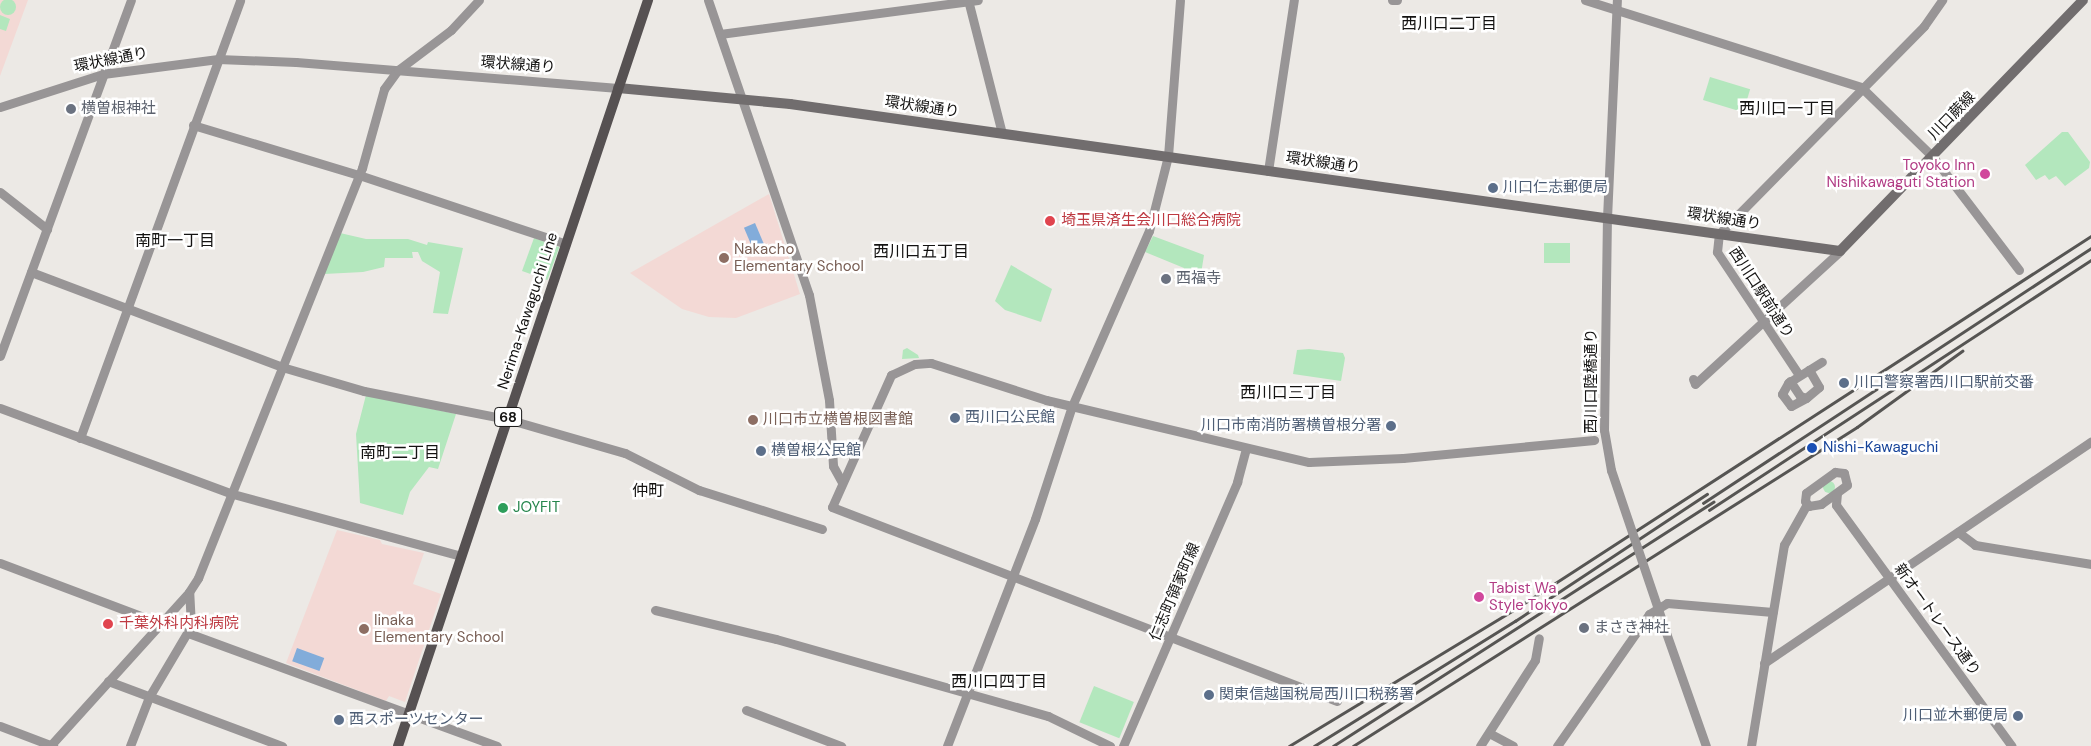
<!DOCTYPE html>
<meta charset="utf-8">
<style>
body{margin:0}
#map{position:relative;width:2091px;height:746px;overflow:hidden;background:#ece9e5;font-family:"DM Sans","Noto Sans JP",sans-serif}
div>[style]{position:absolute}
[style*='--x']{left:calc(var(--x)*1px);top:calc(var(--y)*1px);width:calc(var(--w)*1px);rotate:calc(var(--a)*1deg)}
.education>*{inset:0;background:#f3d9d5}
.green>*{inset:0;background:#b3e7bd;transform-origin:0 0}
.round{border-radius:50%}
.water>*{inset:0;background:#82acda;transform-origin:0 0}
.tertiary>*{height:9px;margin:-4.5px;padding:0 4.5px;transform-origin:4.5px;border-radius:4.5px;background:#989596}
.secondary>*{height:10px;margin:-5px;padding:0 5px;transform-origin:5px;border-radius:5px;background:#716d6e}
.primary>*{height:10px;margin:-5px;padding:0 5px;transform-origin:5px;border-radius:5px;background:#565152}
.rail>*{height:2.5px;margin:-1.25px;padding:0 1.25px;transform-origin:1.25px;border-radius:1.25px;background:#565553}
.tertiary-bridge>*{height:9px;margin:-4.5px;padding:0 4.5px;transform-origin:4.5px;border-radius:4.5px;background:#989596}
.dots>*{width:14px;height:14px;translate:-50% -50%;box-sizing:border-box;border:2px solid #fff;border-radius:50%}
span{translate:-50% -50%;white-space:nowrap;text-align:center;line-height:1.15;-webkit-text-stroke:5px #fff;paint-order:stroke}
.shield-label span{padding:1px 4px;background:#fff;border:1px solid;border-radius:4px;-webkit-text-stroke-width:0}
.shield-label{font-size:14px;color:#141312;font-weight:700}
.street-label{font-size:15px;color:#141312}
.worship-label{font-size:15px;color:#5b616d}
.left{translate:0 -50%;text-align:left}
.hotel-label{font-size:15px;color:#b23c85}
.right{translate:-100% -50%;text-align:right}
.service-label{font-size:15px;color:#4e5e75}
.health-label{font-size:15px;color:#be3a42}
.education-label{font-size:15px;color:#785e54}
.transit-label{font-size:15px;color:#164399}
.leisure-label{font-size:15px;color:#27864d}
.neighbourhood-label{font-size:16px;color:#141312}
</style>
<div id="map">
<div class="education">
<i style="clip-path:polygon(0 0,28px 0,0 76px)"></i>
<i style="clip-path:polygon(769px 194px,800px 294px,736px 318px,709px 317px,682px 309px,630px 273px)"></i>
<i style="clip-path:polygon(337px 530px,380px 540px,382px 544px,424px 553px,413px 584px,441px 594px,405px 702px,389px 696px,386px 701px,286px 663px)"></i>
</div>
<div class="green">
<i class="round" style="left:0;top:-1px;width:16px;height:16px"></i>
<i style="clip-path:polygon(0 15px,10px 19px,6px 31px,0 29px)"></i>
<i style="left:1710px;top:77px;width:42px;height:24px;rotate:17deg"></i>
<i style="clip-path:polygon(2062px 132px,2068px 132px,2090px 162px,2089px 168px,2065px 186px,2056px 176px,2049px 180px,2045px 175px,2036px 180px,2025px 165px)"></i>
<i style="clip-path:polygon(340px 233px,366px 239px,408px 239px,427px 245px,428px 242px,463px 248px,448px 314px,433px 313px,440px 272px,422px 261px,418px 252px,412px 252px,413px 258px,385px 258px,384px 267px,363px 272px,324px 274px)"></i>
<i style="clip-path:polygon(1153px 236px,1204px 255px,1201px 274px,1183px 272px,1184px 268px,1145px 252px)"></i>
<i style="left:534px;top:238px;width:27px;height:35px;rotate:20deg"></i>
<i style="left:1544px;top:243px;width:26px;height:20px"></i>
<i style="clip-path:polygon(1011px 265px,1052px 289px,1041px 322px,1005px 310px,995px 301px)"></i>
<i style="clip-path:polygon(907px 348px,918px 355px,919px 358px,902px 359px,903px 350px)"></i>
<i style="clip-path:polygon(1309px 349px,1343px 353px,1345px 358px,1341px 381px,1293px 374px,1297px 350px)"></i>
<i style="clip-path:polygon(366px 395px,456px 414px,438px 469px,429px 467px,410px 492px,403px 515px,360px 503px,356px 434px)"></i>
<i class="round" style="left:1823px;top:481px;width:12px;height:12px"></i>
<i style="left:1094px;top:686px;width:43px;height:39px;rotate:22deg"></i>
</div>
<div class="water">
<i style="left:755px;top:223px;width:28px;height:12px;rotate:67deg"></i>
<i style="left:297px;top:648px;width:29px;height:14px;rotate:20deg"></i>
</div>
<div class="tertiary">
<i style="--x:708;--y:0;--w:312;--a:71.1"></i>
<i style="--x:809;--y:295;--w:107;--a:79.2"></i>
<i style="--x:829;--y:400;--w:66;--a:86.5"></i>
<i style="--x:833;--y:466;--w:18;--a:61"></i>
<i style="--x:968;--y:0;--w:137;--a:75.7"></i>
<i style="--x:1392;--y:0;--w:5;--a:0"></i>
<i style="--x:1585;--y:0;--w:289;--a:17.5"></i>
<i style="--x:1861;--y:87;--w:100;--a:44.2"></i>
<i style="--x:1933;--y:157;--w:142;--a:52.7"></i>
<i style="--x:720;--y:34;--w:260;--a:-7.5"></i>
<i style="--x:0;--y:107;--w:108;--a:-17.8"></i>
<i style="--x:103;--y:74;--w:116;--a:-7.4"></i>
<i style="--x:218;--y:59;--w:78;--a:2.2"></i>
<i style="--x:296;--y:62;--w:323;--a:4.6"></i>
<i style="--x:193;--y:125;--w:173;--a:16.8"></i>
<i style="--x:359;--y:175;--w:218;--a:18.4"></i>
<i style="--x:1268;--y:171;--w:173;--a:-81.4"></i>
<i style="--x:0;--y:192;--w:60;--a:38.2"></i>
<i style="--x:31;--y:272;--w:268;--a:20.7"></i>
<i style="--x:282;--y:367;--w:85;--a:16.3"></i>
<i style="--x:364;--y:391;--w:146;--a:11.1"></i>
<i style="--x:507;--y:419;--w:123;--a:16.1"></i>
<i style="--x:625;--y:453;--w:83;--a:26.6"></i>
<i style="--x:699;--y:490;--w:129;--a:17.6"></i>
<i style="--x:0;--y:356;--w:379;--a:-69.8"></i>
<i style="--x:1799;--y:375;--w:148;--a:-123.7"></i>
<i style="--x:1717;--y:252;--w:18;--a:-84"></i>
<i style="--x:1719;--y:234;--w:292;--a:-45.4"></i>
<i style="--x:1924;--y:26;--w:32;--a:-55"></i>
<i style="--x:1693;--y:379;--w:5;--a:68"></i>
<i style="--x:1695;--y:384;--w:197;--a:-42.5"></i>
<i style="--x:1790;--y:381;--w:18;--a:56"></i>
<i style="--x:1800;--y:396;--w:6;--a:18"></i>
<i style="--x:1806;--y:398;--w:17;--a:-40"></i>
<i style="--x:1819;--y:387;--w:20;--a:-120"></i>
<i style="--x:1806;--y:398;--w:17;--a:152"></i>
<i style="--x:1791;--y:406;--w:15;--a:-127"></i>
<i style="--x:1782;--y:394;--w:13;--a:-61"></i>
<i style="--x:1788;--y:383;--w:40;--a:-32"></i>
<i style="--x:0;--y:408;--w:248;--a:20.3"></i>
<i style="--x:233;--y:494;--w:236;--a:15.2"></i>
<i style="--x:1604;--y:430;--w:212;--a:-89.2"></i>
<i style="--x:1607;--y:218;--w:218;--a:-87.4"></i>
<i style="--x:80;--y:438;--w:466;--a:-69.9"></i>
<i style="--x:1835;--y:472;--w:9;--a:6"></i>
<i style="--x:1844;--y:473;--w:12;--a:76"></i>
<i style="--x:1847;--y:485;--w:32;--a:144"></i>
<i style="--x:1821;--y:504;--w:12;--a:171"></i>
<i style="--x:1809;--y:506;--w:6;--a:-129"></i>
<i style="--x:1805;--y:501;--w:8;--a:-83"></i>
<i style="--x:1806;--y:493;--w:36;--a:-36"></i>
<i style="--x:1837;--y:493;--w:12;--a:95"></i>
<i style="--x:1836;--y:505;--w:298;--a:53.9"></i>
<i style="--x:1958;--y:532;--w:21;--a:37"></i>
<i style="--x:1975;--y:545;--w:118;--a:9.3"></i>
<i style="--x:0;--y:563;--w:171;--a:20.6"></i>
<i style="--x:655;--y:610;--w:124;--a:13.5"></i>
<i style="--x:776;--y:639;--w:283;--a:15.8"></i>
<i style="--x:1048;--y:716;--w:69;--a:25.8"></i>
<i style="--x:1664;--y:627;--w:126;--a:70.6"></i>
<i style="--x:188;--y:633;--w:329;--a:20.1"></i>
<i style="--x:1764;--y:663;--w:395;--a:-34.1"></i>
<i style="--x:108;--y:681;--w:186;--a:20.5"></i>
<i style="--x:1337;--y:701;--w:541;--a:-158.99"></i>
<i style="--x:832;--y:507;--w:145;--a:-65.9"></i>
<i style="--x:891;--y:375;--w:26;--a:-25"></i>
<i style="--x:915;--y:364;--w:16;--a:-4"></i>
<i style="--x:931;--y:363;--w:121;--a:17.8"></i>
<i style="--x:1046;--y:400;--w:270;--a:13.3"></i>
<i style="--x:1309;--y:462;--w:94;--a:-2.4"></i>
<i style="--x:1403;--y:458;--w:192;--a:-5.4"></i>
<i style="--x:746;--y:710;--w:102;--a:20.8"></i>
<i style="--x:0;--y:726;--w:57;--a:20.7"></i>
<i style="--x:1489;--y:733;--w:27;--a:28"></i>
<i style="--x:50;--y:746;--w:207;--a:-47.9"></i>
<i style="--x:189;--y:592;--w:17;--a:-57"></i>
<i style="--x:198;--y:578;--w:442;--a:-68.2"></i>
<i style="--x:362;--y:168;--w:82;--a:-74.4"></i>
<i style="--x:384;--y:89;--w:24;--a:-54"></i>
<i style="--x:398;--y:70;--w:66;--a:-37"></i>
<i style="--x:451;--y:30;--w:41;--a:-47"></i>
<i style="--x:130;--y:746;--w:53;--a:-68.8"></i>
<i style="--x:149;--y:697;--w:82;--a:-59.4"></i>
<i style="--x:191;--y:626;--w:34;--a:-93"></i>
<i style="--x:947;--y:746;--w:243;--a:-68.8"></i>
<i style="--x:1035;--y:519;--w:119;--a:-71.9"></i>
<i style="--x:1072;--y:406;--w:191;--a:-66.3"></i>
<i style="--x:1149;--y:231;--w:77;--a:-75.8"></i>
<i style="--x:1168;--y:156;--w:156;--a:-85.6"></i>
<i style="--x:1123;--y:746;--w:288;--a:-66.6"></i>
<i style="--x:1237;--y:482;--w:35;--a:-75"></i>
<i style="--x:1480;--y:746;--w:102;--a:-57.4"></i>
<i style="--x:1535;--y:660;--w:22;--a:-80"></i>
<i style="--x:1557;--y:746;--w:161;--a:-55.1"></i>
<i style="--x:1649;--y:614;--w:21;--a:-31"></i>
<i style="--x:1667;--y:603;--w:106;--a:4.9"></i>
<i style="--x:1751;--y:746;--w:204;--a:-80.7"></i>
<i style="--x:1784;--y:545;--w:47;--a:-60.7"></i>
</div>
<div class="secondary">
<i style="--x:618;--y:88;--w:173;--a:5.3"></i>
<i style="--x:790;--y:104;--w:1060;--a:7.97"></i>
<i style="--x:1840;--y:251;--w:349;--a:-45.9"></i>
</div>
<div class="primary">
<i style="--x:398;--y:746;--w:787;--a:-71.47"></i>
</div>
<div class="rail">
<i style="--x:1703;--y:503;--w:464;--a:-33.3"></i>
<i style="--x:1709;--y:510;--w:457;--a:-33.2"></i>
<i style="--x:1289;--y:746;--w:261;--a:-31.2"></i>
<i style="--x:1512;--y:611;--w:690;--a:-32.93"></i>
<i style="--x:1314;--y:746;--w:237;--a:-31.9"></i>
<i style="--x:1515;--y:621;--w:230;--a:-33.5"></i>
<i style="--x:1333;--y:746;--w:452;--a:-32.7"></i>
<i style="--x:1353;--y:746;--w:596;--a:-32.33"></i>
<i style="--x:1857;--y:427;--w:130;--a:-35.9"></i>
</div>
<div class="tertiary-bridge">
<i style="--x:1604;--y:430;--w:41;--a:80.1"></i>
<i style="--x:1611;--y:470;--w:166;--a:71.3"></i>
</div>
<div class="dots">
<i style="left:71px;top:109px;background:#6b7280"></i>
<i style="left:1985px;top:174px;background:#d1479c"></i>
<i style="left:1493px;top:188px;background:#5c6f8a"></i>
<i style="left:1050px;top:221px;background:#e0444e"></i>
<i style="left:724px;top:258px;background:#8d6e63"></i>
<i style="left:1166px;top:279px;background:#6b7280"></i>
<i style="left:1844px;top:383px;background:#5c6f8a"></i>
<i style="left:955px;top:418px;background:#5c6f8a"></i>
<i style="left:753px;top:420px;background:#8d6e63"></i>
<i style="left:1391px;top:426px;background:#5c6f8a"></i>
<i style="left:1812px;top:448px;background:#1a4fb4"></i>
<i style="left:761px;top:451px;background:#5c6f8a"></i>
<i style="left:503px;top:508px;background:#2e9e5b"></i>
<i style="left:1479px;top:597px;background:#d1479c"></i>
<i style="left:108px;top:624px;background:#e0444e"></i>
<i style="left:1584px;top:628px;background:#6b7280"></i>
<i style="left:364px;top:629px;background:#8d6e63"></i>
<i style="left:1209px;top:695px;background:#5c6f8a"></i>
<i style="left:2018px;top:716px;background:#5c6f8a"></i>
<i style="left:339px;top:720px;background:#5c6f8a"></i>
</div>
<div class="shield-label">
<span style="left:508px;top:417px">68</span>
</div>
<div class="street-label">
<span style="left:111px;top:60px;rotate:-11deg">環状線通り</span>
<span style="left:518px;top:65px;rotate:4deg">環状線通り</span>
<span style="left:922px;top:107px;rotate:8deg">環状線通り</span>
<span style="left:1952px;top:116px;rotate:-46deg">川口蕨線</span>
<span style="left:1323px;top:163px;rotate:8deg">環状線通り</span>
<span style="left:1724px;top:219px;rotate:9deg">環状線通り</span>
<span style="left:1761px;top:293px;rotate:57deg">西川口駅前通り</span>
<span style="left:528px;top:311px;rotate:-72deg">Nerima-Kawaguchi Line</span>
<span style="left:1592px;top:381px;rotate:-90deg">西川口陸橋通り</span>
<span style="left:1175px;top:592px;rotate:-67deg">仁志町領家町線</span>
<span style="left:1937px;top:620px;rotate:54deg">新オートレース通り</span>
</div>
<div class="worship-label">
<span class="left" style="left:81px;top:109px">横曽根神社</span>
<span class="left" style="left:1176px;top:279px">西福寺</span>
<span class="left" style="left:1594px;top:628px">まさき神社</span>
</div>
<div class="hotel-label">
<span class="right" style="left:1975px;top:174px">Toyoko Inn<br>Nishikawaguti Station</span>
<span class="left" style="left:1489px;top:597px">Tabist Wa<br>Style Tokyo</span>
</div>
<div class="service-label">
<span class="left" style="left:1503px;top:188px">川口仁志郵便局</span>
<span class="left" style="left:1854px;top:383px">川口警察署西川口駅前交番</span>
<span class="left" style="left:965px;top:418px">西川口公民館</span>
<span class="right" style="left:1381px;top:426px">川口市南消防署横曽根分署</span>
<span class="left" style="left:771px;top:451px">横曽根公民館</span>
<span class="left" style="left:1219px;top:695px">関東信越国税局西川口税務署</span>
<span class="right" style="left:2008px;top:716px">川口並木郵便局</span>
<span class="left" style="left:349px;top:720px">西スポーツセンター</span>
</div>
<div class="health-label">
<span class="left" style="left:1061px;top:221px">埼玉県済生会川口総合病院</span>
<span class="left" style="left:119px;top:624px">千葉外科内科病院</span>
</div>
<div class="education-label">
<span class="left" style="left:734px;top:258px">Nakacho<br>Elementary School</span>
<span class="left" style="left:763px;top:420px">川口市立横曽根図書館</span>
<span class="left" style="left:374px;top:629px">Iinaka<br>Elementary School</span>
</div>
<div class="transit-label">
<span class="left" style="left:1823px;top:448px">Nishi-Kawaguchi</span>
</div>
<div class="leisure-label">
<span class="left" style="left:513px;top:508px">JOYFIT</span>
</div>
<div class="neighbourhood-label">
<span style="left:1449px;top:24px">西川口二丁目</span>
<span style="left:1787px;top:109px">西川口一丁目</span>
<span style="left:175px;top:241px">南町一丁目</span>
<span style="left:921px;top:252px">西川口五丁目</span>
<span style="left:1288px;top:393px">西川口三丁目</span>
<span style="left:400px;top:453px">南町二丁目</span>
<span style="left:648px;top:491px">仲町</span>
<span style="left:999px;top:682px">西川口四丁目</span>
</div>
</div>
